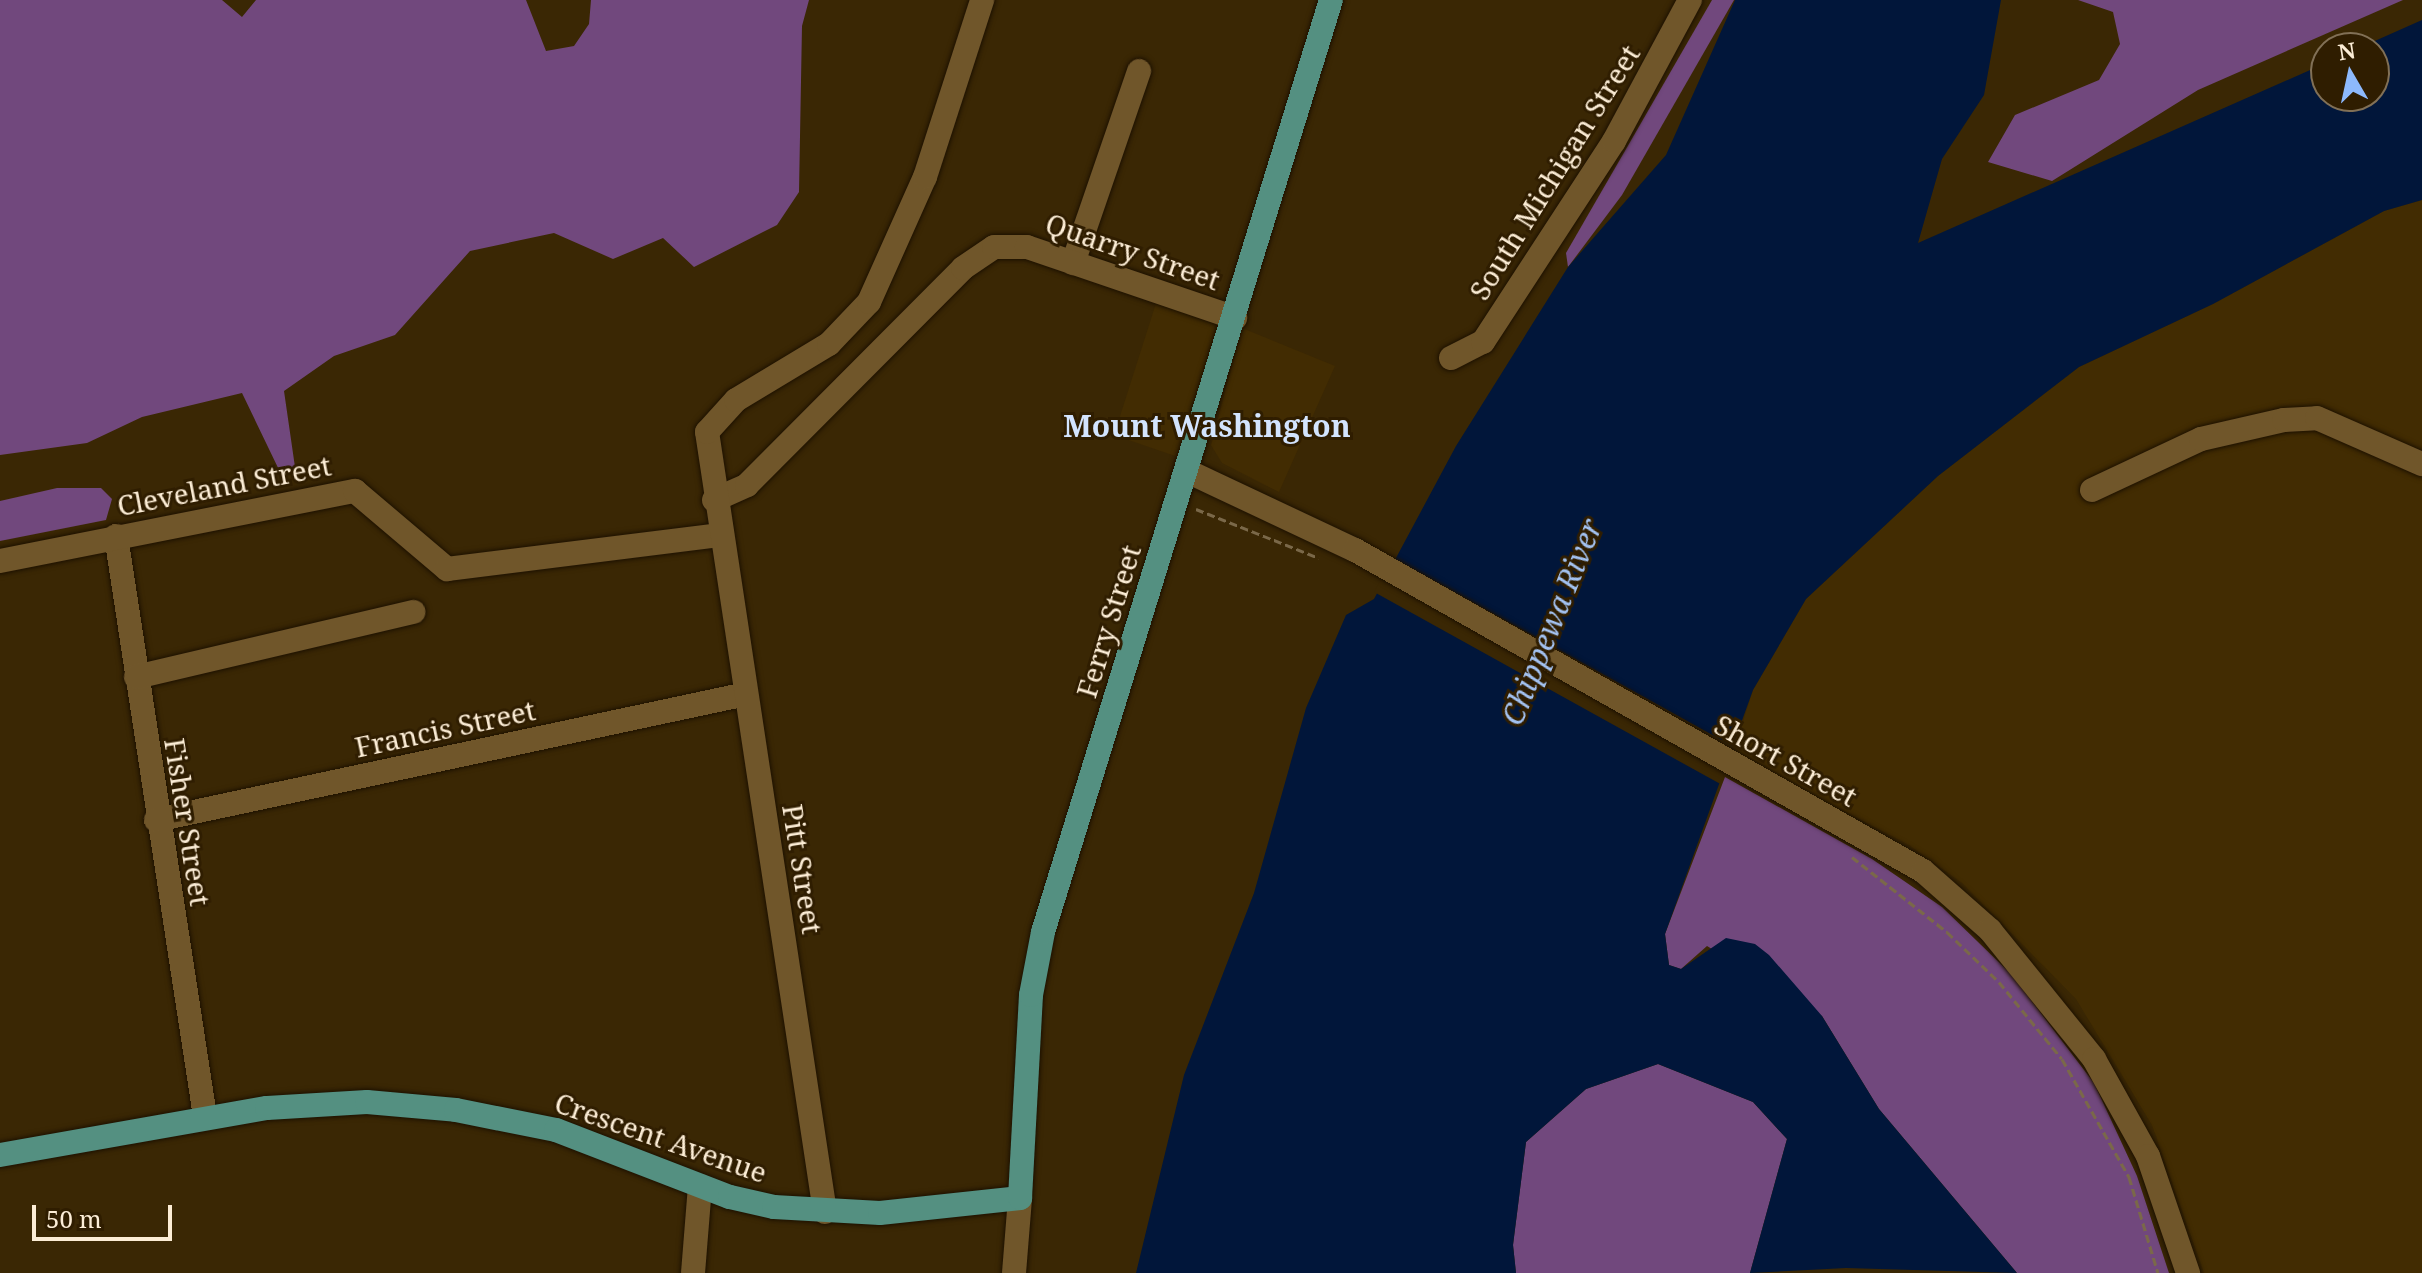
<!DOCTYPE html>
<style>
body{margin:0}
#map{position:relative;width:2422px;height:1273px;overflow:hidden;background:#3a2704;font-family:"Noto Serif",serif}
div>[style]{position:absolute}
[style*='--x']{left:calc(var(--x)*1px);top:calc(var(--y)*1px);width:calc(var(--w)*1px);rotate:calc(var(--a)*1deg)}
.built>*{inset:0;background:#422c02}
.forest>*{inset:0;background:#71487d}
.water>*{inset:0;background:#01163a}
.pier>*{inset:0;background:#3a2704;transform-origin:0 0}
.path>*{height:3px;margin-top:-1.5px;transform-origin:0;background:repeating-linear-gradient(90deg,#7a6849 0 8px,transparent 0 12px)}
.roads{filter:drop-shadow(0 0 2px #1d1100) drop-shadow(0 0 2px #1d1100)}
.minor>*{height:24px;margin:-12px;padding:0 12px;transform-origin:12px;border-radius:12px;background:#70562a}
.major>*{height:24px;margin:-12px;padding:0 12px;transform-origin:12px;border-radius:12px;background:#549081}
span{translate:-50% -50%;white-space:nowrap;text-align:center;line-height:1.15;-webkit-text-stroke:6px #2f1d00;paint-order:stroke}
.street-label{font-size:28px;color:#fcedd6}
.neighbourhood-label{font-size:30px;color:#d3e4fe;font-weight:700}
.water-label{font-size:30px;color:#a3c2f1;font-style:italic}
.north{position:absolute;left:2310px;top:32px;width:80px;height:80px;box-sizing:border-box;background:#2f1d00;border:2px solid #817056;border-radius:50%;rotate:351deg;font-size:22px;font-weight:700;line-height:32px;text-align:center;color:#fcedd6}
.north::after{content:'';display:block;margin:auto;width:28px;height:36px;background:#8db9fc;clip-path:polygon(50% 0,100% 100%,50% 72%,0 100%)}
.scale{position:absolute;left:32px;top:1205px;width:140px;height:36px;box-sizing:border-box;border:4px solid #fcedd6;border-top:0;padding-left:10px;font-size:24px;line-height:28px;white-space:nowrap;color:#fcedd6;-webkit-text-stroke:6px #2f1d00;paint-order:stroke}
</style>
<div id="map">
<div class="built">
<i style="clip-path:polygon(2422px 200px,2422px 1273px,2204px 1273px,2152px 1125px,2076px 999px,1962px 883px,1909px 845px,1733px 753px,1753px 690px,1806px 599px,1938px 476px,2079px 367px,2213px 304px,2384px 211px)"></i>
<i style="clip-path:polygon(1158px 297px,1216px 320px,1218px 327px,1178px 457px,1114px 435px)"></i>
<i style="clip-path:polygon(1242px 328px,1335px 366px,1279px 492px,1222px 463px,1211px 445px)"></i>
</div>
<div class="forest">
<i style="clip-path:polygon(0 0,222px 0,242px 17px,256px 0,526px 0,546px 51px,574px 46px,589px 24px,591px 0,809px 0,802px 26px,799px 192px,777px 225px,694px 267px,663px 238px,613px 259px,554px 233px,470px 251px,395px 335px,334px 356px,284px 391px,296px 474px,281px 474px,242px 393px,142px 417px,87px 443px,0 455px)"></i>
<i style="clip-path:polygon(1712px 0,1734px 0,1622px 195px,1568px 267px,1566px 253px)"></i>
<i style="clip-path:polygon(2078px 0,2403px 0,2198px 90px,2052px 181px,1988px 162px,2015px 115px,2099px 80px,2120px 44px,2113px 12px)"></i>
<i style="clip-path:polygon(57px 488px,101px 488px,112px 499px,106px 520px,0 541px,0 501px)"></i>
<i style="clip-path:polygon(1725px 777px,1872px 859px,1942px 907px,2011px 974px,2094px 1083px,2137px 1176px,2169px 1273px,2017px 1273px,1879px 1109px,1822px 1016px,1707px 946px,1681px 969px,1669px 965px,1665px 934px)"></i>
<i style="clip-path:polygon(1658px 1064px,1753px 1102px,1787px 1139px,1750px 1273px,1516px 1273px,1513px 1245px,1526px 1142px,1586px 1089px)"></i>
</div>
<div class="water">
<i style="clip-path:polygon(1735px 0,2001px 0,1984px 95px,1942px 159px,1918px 243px,2326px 63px,2326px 96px,2374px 96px,2374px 48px,2359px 48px,2422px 20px,2422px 200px,2384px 211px,2213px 304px,2079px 367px,1938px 476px,1806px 599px,1753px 690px,1665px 934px,1669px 965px,1681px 969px,1726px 938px,1755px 944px,1769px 955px,1822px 1016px,1879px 1109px,2017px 1273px,1846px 1268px,1750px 1273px,1787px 1139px,1753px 1102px,1658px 1064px,1586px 1089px,1526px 1142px,1513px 1245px,1516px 1273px,1136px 1273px,1184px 1075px,1254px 893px,1306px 708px,1346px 615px,1374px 599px,1456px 446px,1568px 267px,1666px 155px)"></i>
</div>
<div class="pier">
<i style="left:1393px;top:558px;width:395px;height:39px;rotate:29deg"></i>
</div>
<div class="path">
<i style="--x:1196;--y:509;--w:132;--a:21.7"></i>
<i style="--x:1852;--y:857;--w:121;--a:38.3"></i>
<i style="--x:1947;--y:932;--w:72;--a:43.9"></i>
<i style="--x:1999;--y:982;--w:99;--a:50.7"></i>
<i style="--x:2062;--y:1059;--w:136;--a:60.4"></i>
<i style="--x:2129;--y:1177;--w:100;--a:73.2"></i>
</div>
<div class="roads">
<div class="minor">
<i style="--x:1073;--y:263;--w:203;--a:-71"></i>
<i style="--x:1451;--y:358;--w:36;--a:-27"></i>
<i style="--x:1483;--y:342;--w:240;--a:-56.9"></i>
<i style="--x:1614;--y:141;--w:160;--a:-61.7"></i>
<i style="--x:1187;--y:471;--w:186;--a:25.2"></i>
<i style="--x:1355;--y:550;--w:652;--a:29.47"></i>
<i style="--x:1923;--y:871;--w:89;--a:41.4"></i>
<i style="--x:1990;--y:930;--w:166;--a:51.1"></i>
<i style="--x:2094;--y:1059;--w:111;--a:60.9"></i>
<i style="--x:2148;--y:1156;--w:124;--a:71.1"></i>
<i style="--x:2092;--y:490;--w:120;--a:-25.1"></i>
<i style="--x:2201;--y:439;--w:85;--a:-12.9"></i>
<i style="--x:2284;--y:420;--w:33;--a:-3"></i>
<i style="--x:2317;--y:418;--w:115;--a:23.7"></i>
<i style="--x:714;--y:500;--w:36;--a:-24"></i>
<i style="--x:747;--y:485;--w:306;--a:-45.1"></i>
<i style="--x:963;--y:268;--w:37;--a:-34"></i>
<i style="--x:994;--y:247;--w:33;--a:0"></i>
<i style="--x:1027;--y:247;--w:220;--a:18.8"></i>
<i style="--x:116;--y:536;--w:587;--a:81.28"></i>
<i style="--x:0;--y:561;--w:362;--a:-11.2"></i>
<i style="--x:355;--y:491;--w:121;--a:40.3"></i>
<i style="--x:447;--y:569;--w:274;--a:-7.1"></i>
<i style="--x:136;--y:677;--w:285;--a:-13.2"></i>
<i style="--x:156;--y:820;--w:603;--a:-12.05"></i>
<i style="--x:825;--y:1212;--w:789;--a:-98.6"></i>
<i style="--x:707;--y:432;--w:43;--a:-47.8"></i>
<i style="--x:736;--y:400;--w:109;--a:-31.1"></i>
<i style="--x:829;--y:344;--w:58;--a:-46.4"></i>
<i style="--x:869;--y:302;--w:137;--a:-65.9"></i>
<i style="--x:925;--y:177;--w:186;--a:-72.1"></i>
<i style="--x:693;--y:1273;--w:87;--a:-85.4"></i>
<i style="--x:1014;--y:1273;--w:75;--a:-85.4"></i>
</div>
<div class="major">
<i style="--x:0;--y:1155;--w:271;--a:-10"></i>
<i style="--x:267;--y:1108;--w:100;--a:-3.4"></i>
<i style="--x:367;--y:1102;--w:89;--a:5.1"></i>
<i style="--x:456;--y:1110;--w:102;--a:11.3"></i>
<i style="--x:556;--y:1130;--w:186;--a:21.1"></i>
<i style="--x:730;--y:1197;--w:45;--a:12.8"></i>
<i style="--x:774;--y:1207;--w:106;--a:3.2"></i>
<i style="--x:880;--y:1213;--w:141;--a:-6.1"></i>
<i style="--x:1020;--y:1198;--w:203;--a:-86.9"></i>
<i style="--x:1031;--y:995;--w:64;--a:-79.2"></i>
<i style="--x:1043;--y:932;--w:975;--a:-72.83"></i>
</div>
</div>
<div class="street-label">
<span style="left:1554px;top:172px;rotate:-58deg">South Michigan Street</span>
<span style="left:1133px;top:251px;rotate:19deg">Quarry Street</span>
<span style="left:224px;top:485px;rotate:-11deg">Cleveland Street</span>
<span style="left:1108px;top:621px;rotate:-73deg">Ferry Street</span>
<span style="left:445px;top:728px;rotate:-12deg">Francis Street</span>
<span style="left:1786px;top:760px;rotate:29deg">Short Street</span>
<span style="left:188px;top:822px;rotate:81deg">Fisher Street</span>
<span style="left:803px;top:869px;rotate:81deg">Pitt Street</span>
<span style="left:661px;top:1137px;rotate:19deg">Crescent Avenue</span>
</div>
<div class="neighbourhood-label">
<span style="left:1207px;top:426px">Mount Washington</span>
</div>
<div class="water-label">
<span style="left:1552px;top:622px;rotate:-68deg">Chippewa River</span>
</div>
<div class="north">N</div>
<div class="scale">50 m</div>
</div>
